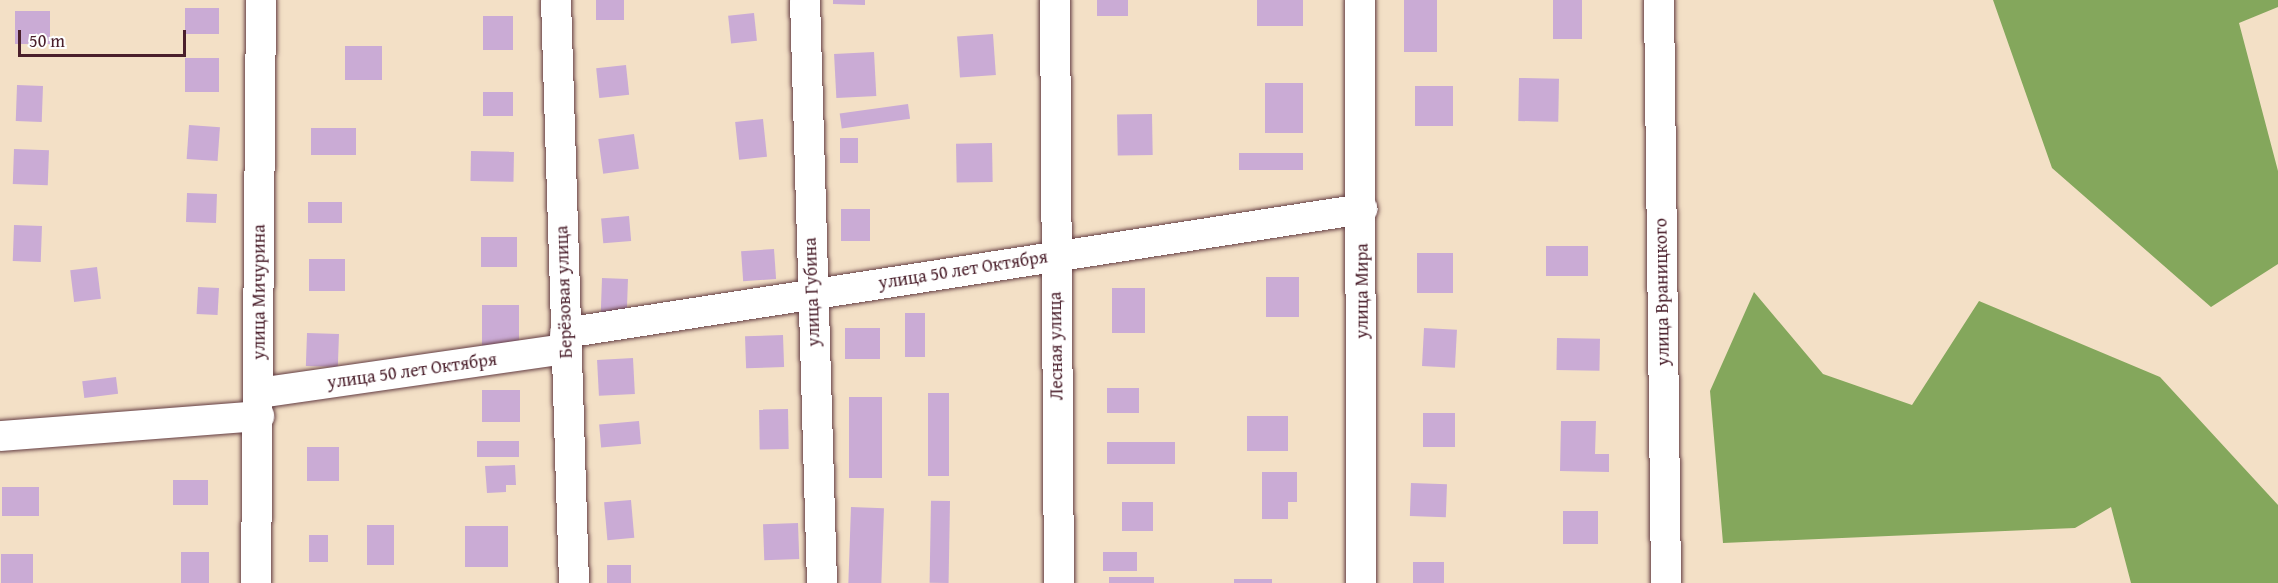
<!DOCTYPE html>
<meta charset="utf-8">
<style>
body{margin:0}
#map{position:relative;width:2278px;height:583px;overflow:hidden;background:#f3e0c6;font-family:"Gentium Book Plus",serif}
div>[style]{position:absolute}
[style*='--x']{left:calc(var(--x)*1px);top:calc(var(--y)*1px);width:calc(var(--w)*1px);rotate:calc(var(--a)*1deg)}
.forest>*{inset:0;background:#84a75c}
.building>*{inset:0;background:#caabd5;transform-origin:0 0}
.roads{filter:drop-shadow(0 0 2px #633c42) drop-shadow(0 0 2px #633c42)}
.minor>*{height:30px;margin:-15px;padding:0 15px;transform-origin:15px;border-radius:15px;background:#fff}
span{translate:-50% -50%;white-space:nowrap;text-align:center;line-height:1.15;-webkit-text-stroke:4.5px #fff;paint-order:stroke}
.street-label{font-size:18px;color:#4a1f2b}
.scale{position:absolute;left:18px;top:30px;width:168px;height:27px;box-sizing:border-box;border:3px solid #4a1f2b;border-top:0;padding-left:8px;font-size:18px;line-height:21px;white-space:nowrap;color:#4a1f2b;-webkit-text-stroke:4px #fff;paint-order:stroke}
</style>
<div id="map">
<div class="forest">
<i style="clip-path:polygon(1993px 0,2278px 0,2278px 7px,2239px 23px,2278px 171px,2278px 264px,2211px 307px,2052px 168px)"></i>
<i style="clip-path:polygon(1754px 292px,1823px 374px,1912px 405px,1979px 301px,2160px 377px,2278px 505px,2278px 583px,2131px 583px,2111px 507px,2075px 528px,1723px 543px,1710px 391px)"></i>
</div>
<div class="building">
<i style="left:596px;top:0;width:28px;height:20px"></i>
<i style="clip-path:polygon(833px 0,865px 0,865px 5px,833px 4px)"></i>
<i style="left:1097px;top:0;width:31px;height:16px"></i>
<i style="left:1257px;top:0;width:46px;height:26px"></i>
<i style="left:1404px;top:0;width:33px;height:52px"></i>
<i style="left:1553px;top:0;width:29px;height:39px"></i>
<i style="left:219px;top:8px;width:26px;height:34px;rotate:90deg"></i>
<i style="left:50px;top:11px;width:33px;height:35px;rotate:90deg"></i>
<i style="left:754px;top:13px;width:28px;height:26px;rotate:84deg"></i>
<i style="left:483px;top:16px;width:30px;height:34px"></i>
<i style="left:993px;top:34px;width:41px;height:36px;rotate:86deg"></i>
<i style="left:345px;top:46px;width:37px;height:34px"></i>
<i style="left:874px;top:52px;width:44px;height:40px;rotate:87deg"></i>
<i style="left:185px;top:58px;width:34px;height:34px"></i>
<i style="left:626px;top:65px;width:30px;height:30px;rotate:84deg"></i>
<i style="left:1519px;top:78px;width:40px;height:43px;rotate:1deg"></i>
<i style="left:1265px;top:83px;width:38px;height:50px"></i>
<i style="left:17px;top:85px;width:26px;height:36px;rotate:2deg"></i>
<i style="left:1415px;top:86px;width:38px;height:40px"></i>
<i style="left:483px;top:92px;width:30px;height:24px"></i>
<i style="left:908px;top:104px;width:15px;height:69px;rotate:82deg"></i>
<i style="left:1152px;top:114px;width:41px;height:35px;rotate:89deg"></i>
<i style="left:763px;top:119px;width:38px;height:28px;rotate:84deg"></i>
<i style="left:189px;top:125px;width:31px;height:34px;rotate:4deg"></i>
<i style="left:311px;top:128px;width:45px;height:27px"></i>
<i style="left:634px;top:134px;width:35px;height:36px;rotate:82deg"></i>
<i style="left:840px;top:138px;width:18px;height:25px"></i>
<i style="left:992px;top:143px;width:39px;height:36px;rotate:89deg"></i>
<i style="left:14px;top:149px;width:35px;height:35px;rotate:2deg"></i>
<i style="left:471px;top:151px;width:43px;height:30px;rotate:1deg"></i>
<i style="left:1239px;top:153px;width:64px;height:17px"></i>
<i style="left:187px;top:193px;width:30px;height:29px;rotate:2deg"></i>
<i style="left:308px;top:202px;width:34px;height:21px"></i>
<i style="left:841px;top:209px;width:29px;height:32px"></i>
<i style="left:629px;top:216px;width:25px;height:28px;rotate:85deg"></i>
<i style="left:14px;top:225px;width:28px;height:36px;rotate:2deg"></i>
<i style="left:481px;top:237px;width:36px;height:30px"></i>
<i style="left:1546px;top:246px;width:42px;height:30px"></i>
<i style="left:774px;top:249px;width:30px;height:33px;rotate:86deg"></i>
<i style="left:1417px;top:253px;width:36px;height:40px"></i>
<i style="left:309px;top:259px;width:36px;height:32px"></i>
<i style="left:97px;top:267px;width:32px;height:27px;rotate:83deg"></i>
<i style="left:1299px;top:277px;width:40px;height:33px;rotate:90deg"></i>
<i style="left:602px;top:278px;width:26px;height:35px;rotate:2deg"></i>
<i style="left:198px;top:287px;width:21px;height:27px;rotate:3deg"></i>
<i style="left:1112px;top:288px;width:33px;height:45px"></i>
<i style="left:482px;top:305px;width:37px;height:44px"></i>
<i style="left:905px;top:313px;width:20px;height:44px"></i>
<i style="left:845px;top:328px;width:35px;height:31px"></i>
<i style="left:1424px;top:328px;width:33px;height:38px;rotate:3deg"></i>
<i style="left:307px;top:333px;width:32px;height:33px;rotate:2deg"></i>
<i style="left:783px;top:335px;width:32px;height:38px;rotate:88deg"></i>
<i style="left:1557px;top:338px;width:43px;height:32px;rotate:1deg"></i>
<i style="left:633px;top:358px;width:36px;height:36px;rotate:87deg"></i>
<i style="left:116px;top:377px;width:17px;height:34px;rotate:83deg"></i>
<i style="left:1107px;top:388px;width:32px;height:25px"></i>
<i style="left:520px;top:390px;width:32px;height:38px;rotate:90deg"></i>
<i style="left:928px;top:393px;width:21px;height:83px"></i>
<i style="left:849px;top:397px;width:33px;height:81px"></i>
<i style="left:788px;top:409px;width:40px;height:29px;rotate:89deg"></i>
<i style="left:1423px;top:413px;width:32px;height:34px"></i>
<i style="left:1247px;top:416px;width:41px;height:35px"></i>
<i style="left:639px;top:421px;width:23px;height:40px;rotate:85deg"></i>
<i style="clip-path:polygon(1561px 421px,1596px 421px,1595px 454px,1609px 454px,1609px 472px,1560px 471px)"></i>
<i style="left:519px;top:441px;width:16px;height:42px;rotate:90deg"></i>
<i style="left:1107px;top:442px;width:68px;height:22px"></i>
<i style="left:307px;top:447px;width:32px;height:34px"></i>
<i style="clip-path:polygon(515px 465px,516px 485px,506px 485px,506px 492px,487px 493px,485px 466px)"></i>
<i style="clip-path:polygon(1262px 472px,1297px 472px,1297px 502px,1288px 502px,1288px 519px,1262px 519px)"></i>
<i style="left:173px;top:480px;width:35px;height:25px"></i>
<i style="left:1411px;top:483px;width:36px;height:33px;rotate:2deg"></i>
<i style="left:2px;top:487px;width:37px;height:29px"></i>
<i style="left:631px;top:500px;width:38px;height:27px;rotate:85deg"></i>
<i style="left:950px;top:501px;width:82px;height:19px;rotate:91deg"></i>
<i style="left:1122px;top:502px;width:31px;height:29px"></i>
<i style="left:851px;top:507px;width:33px;height:76px;rotate:2deg"></i>
<i style="left:1563px;top:511px;width:35px;height:33px"></i>
<i style="left:798px;top:523px;width:36px;height:35px;rotate:88deg"></i>
<i style="left:367px;top:525px;width:27px;height:40px"></i>
<i style="left:508px;top:526px;width:41px;height:43px;rotate:90deg"></i>
<i style="left:309px;top:535px;width:19px;height:27px"></i>
<i style="left:181px;top:552px;width:28px;height:31px"></i>
<i style="left:1103px;top:552px;width:34px;height:19px"></i>
<i style="left:1px;top:554px;width:32px;height:29px"></i>
<i style="left:1413px;top:562px;width:31px;height:21px"></i>
<i style="left:607px;top:565px;width:24px;height:18px"></i>
<i style="left:1109px;top:577px;width:45px;height:6px"></i>
<i style="left:1234px;top:579px;width:38px;height:4px"></i>
</div>
<div class="roads">
<div class="minor">
<i style="--x:556;--y:0;--w:583;--a:88.23"></i>
<i style="--x:805;--y:0;--w:583;--a:88.33"></i>
<i style="--x:1055;--y:0;--w:583;--a:89.61"></i>
<i style="--x:1360;--y:0;--w:583;--a:89.9"></i>
<i style="--x:1659;--y:0;--w:583;--a:89.31"></i>
<i style="--x:565;--y:333;--w:807;--a:-8.84"></i>
<i style="--x:259;--y:393;--w:309;--a:-8.2"></i>
<i style="--x:0;--y:436;--w:260;--a:-4.4"></i>
<i style="--x:256;--y:583;--w:583;--a:-89.51"></i>
</div>
</div>
<div class="street-label">
<span style="left:963px;top:270px;rotate:-9deg">улица 50 лет Октября</span>
<span style="left:1362px;top:291px;rotate:-90deg">улица Мира</span>
<span style="left:259px;top:292px;rotate:-90deg">улица Мичурина</span>
<span style="left:564px;top:292px;rotate:-92deg">Берёзовая улица</span>
<span style="left:812px;top:292px;rotate:-92deg">улица Губина</span>
<span style="left:1662px;top:292px;rotate:-91deg">улица Враницкого</span>
<span style="left:1056px;top:346px;rotate:-91deg">Лесная улица</span>
<span style="left:412px;top:371px;rotate:-8deg">улица 50 лет Октября</span>
</div>
<div class="scale">50 m</div>
</div>
